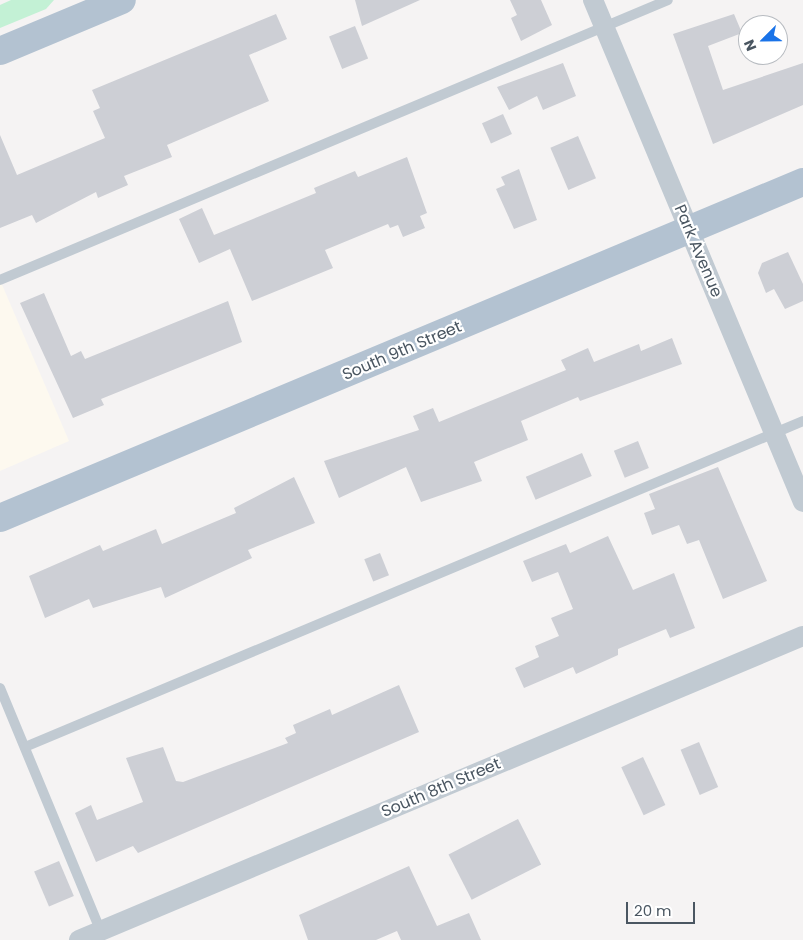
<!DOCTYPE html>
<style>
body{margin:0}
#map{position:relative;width:803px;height:940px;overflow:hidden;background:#f5f3f3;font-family:Poppins,sans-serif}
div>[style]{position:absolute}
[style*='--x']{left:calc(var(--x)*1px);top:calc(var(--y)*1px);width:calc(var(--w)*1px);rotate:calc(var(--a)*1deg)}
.commercial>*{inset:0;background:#fdf9ef}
.green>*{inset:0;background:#c3f1d5}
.building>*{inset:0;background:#cdcfd5;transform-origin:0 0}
.service>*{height:10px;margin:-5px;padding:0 5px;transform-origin:5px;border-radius:5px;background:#c1cad2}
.minor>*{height:20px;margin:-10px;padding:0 10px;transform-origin:10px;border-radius:10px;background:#c1cad2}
.primary>*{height:28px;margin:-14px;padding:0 14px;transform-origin:14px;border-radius:14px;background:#b3c2d1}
span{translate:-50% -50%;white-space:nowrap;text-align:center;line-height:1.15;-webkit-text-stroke:4.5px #fff;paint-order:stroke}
.street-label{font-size:16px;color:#4a5661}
.north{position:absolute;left:738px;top:15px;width:50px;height:50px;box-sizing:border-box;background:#fff;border:1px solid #b7bbc0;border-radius:50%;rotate:247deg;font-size:14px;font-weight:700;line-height:20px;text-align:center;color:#4a5661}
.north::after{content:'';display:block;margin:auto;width:18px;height:22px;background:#1a73e8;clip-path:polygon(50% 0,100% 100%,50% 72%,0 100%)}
.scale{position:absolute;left:626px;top:902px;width:69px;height:22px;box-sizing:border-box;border:2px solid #4a5661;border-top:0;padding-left:6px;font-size:15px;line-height:18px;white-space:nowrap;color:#4a5661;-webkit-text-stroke:4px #fff;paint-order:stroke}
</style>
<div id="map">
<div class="commercial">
<i style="clip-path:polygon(0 280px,69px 441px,0 471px)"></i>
</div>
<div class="green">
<i style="clip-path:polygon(11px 0,54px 0,46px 9px,0 28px,0 5px)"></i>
</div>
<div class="building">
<i style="clip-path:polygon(355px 0,420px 0,362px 26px)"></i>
<i style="clip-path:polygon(510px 0,541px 0,552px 25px,521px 41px,511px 18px,517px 15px)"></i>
<i style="clip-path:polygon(276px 14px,287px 39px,249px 55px,269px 101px,167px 145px,172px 157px,124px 176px,128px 185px,98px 198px,96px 192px,36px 223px,32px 215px,0 228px,0 135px,17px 175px,105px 138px,93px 111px,100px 108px,92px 90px)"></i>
<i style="clip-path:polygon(734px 14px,742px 33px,708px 46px,723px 90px,803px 63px,803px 105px,713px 144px,673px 34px)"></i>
<i style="left:355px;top:26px;width:35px;height:28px;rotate:68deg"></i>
<i style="clip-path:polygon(563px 63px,576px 96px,543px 110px,537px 96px,509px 110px,497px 87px)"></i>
<i style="left:503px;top:114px;width:22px;height:23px;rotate:66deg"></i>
<i style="left:578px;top:136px;width:46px;height:30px;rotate:67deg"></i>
<i style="clip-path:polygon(407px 157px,427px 213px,420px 216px,425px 228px,403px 237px,398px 225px,390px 228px,388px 224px,325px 250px,333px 268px,252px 301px,230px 249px,199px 263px,179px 219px,202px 208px,214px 235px,316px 193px,314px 188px,355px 171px,358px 177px)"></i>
<i style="clip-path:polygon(519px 169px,537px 220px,514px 229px,496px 189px,505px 185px,501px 177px)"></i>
<i style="clip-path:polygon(788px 252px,803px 284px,803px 301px,785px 309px,774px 289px,766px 293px,758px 273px,762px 263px)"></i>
<i style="clip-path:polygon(44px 293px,71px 356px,81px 351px,85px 359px,228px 301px,242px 342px,101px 399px,104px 405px,73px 418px,20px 303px)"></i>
<i style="clip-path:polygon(672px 338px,682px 364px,580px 401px,578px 397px,521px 421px,528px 440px,474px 462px,482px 481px,421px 502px,406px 467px,339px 498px,324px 461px,419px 430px,413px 416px,433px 408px,439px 422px,566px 370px,561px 360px,588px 348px,594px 362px,639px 344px,641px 351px)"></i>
<i style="left:638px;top:441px;width:29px;height:26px;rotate:68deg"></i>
<i style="left:582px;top:453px;width:25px;height:61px;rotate:67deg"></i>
<i style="clip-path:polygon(718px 467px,767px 581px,723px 599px,699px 540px,687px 544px,679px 525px,652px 535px,644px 513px,655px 509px,649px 494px)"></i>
<i style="clip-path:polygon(294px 477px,315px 523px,248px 550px,252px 558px,165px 598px,161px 587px,93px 608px,89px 599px,45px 618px,29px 576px,100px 545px,103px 551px,156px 529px,162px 544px,236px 513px,234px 508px)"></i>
<i style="clip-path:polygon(608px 536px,633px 590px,674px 573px,695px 628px,670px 638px,666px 629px,618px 649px,618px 655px,594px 666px,576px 674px,573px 667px,524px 688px,515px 668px,539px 657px,535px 646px,559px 636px,551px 618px,573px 609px,558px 572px,532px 582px,523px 561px,566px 544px,570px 553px)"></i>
<i style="left:380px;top:553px;width:24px;height:17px;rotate:68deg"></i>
<i style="clip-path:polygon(399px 685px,419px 732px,138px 853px,133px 846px,96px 862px,75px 813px,91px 805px,97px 820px,143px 802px,126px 758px,163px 747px,176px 781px,183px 782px,288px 743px,285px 738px,296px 733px,293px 725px,330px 709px,332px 715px)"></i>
<i style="left:699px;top:742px;width:49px;height:20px;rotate:67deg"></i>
<i style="left:643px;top:757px;width:53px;height:24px;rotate:65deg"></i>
<i style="left:518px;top:819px;width:51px;height:78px;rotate:63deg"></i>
<i style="left:59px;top:861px;width:38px;height:27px;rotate:67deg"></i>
<i style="clip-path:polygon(409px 866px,437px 926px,469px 913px,481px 940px,401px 940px,397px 931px,376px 940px,308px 940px,299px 915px)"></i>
</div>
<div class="service">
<i style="--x:0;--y:280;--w:724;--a:-22.74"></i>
<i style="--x:0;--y:688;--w:266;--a:67.5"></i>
<i style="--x:25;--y:747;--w:844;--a:-22.73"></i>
</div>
<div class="minor">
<i style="--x:593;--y:0;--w:544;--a:67.3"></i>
<i style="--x:79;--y:940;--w:785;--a:-22.78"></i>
</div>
<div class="primary">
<i style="--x:0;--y:51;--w:132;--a:-22.7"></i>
<i style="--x:0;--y:518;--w:870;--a:-22.71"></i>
</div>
<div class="street-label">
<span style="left:698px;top:251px;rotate:67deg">Park Avenue</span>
<span style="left:402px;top:351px;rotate:-23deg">South 9th Street</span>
<span style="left:441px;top:788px;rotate:-23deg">South 8th Street</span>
</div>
<div class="north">N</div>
<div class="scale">20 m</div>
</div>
